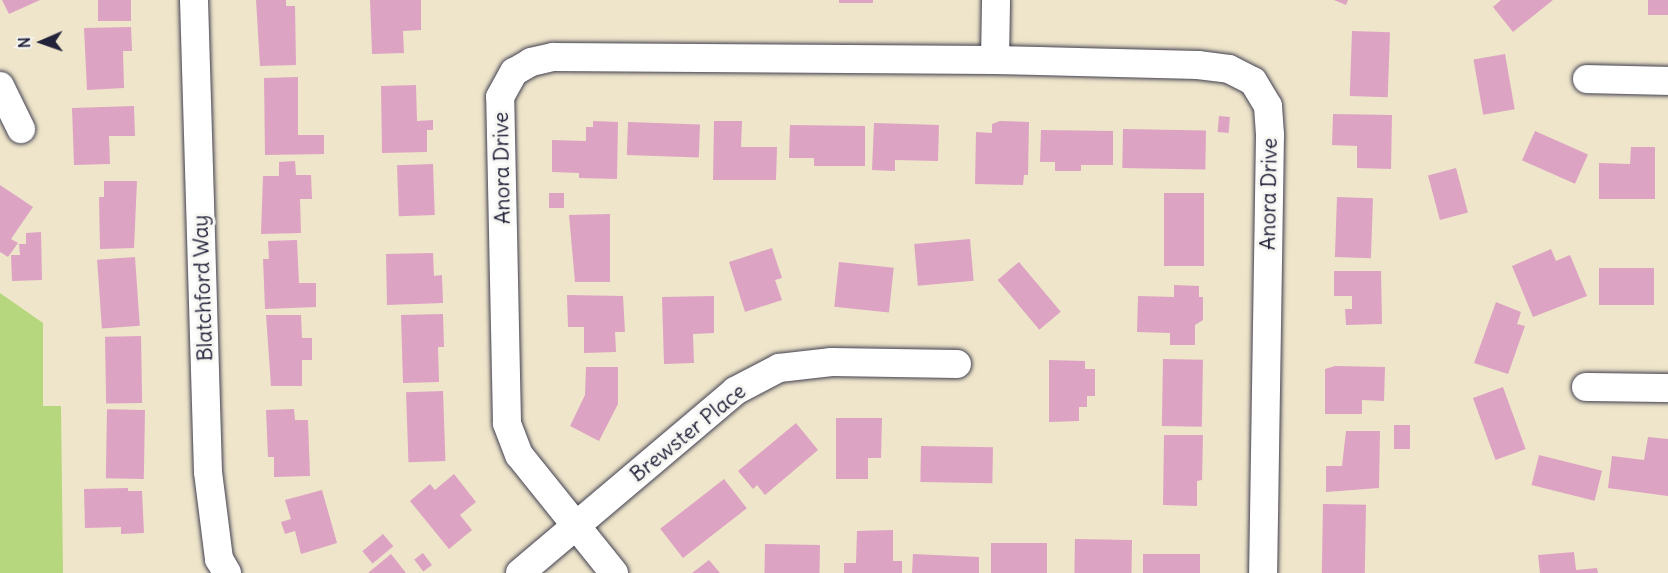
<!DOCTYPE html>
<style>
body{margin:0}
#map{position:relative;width:1668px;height:573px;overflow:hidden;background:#eee5ca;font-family:Delius,sans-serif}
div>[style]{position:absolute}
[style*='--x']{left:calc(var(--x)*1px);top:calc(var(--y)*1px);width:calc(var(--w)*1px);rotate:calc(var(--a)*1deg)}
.green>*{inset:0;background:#b6d77e}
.building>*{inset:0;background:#dda3c3;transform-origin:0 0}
.roads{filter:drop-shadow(0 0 2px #413f50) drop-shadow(0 0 2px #413f50)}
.street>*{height:28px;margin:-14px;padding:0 14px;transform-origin:14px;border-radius:14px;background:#fff}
span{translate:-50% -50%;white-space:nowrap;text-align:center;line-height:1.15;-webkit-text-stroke:6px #f6f6f2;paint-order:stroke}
.street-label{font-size:21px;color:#22223b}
.north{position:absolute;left:12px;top:12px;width:60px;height:60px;-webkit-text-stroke:4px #f6f6f2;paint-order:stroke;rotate:268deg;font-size:16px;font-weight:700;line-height:24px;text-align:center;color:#22223b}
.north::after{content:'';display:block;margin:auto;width:21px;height:27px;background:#22223b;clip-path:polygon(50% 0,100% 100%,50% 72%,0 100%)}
</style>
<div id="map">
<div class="green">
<i style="clip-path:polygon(0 293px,43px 323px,43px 406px,61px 406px,63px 573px,0 573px)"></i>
</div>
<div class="building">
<i style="clip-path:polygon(2px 0,40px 0,9px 14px)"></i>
<i style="left:98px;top:0;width:33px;height:21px"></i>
<i style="clip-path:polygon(256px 0,286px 0,286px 6px,295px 6px,296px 65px,260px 66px)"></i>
<i style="clip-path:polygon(370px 0,421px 0,421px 30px,403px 31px,404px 53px,372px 54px)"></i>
<i style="left:839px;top:0;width:34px;height:3px"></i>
<i style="clip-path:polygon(1334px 0,1348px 0,1346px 5px)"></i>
<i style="clip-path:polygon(1501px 0,1553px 0,1513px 32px,1493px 7px)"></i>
<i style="left:1648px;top:0;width:20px;height:15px"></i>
<i style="clip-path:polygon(131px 27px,132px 51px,123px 51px,124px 88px,87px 90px,84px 28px)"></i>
<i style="left:1352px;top:31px;width:38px;height:65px;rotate:2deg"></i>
<i style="left:1505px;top:54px;width:56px;height:32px;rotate:80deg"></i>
<i style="clip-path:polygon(298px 77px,298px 135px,324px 135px,324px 154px,265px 155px,264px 78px)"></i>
<i style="clip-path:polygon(416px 85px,417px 121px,433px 120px,433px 130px,427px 130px,427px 152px,382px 153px,381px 86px)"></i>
<i style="clip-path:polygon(134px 106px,135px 136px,109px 136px,110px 164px,74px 165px,72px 108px)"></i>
<i style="clip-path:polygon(1333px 114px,1392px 115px,1391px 169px,1357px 168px,1357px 146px,1332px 145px)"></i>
<i style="left:1219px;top:116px;width:11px;height:16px;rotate:5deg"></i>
<i style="clip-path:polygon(593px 121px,618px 122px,617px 179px,579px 178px,579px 173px,552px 172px,552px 140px,586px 141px,586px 127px,593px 127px)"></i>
<i style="clip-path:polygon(714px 121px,742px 121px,741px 147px,777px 147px,776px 180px,713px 180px)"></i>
<i style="clip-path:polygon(1000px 121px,1029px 122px,1028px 175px,1024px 175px,1023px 185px,975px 184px,976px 132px,992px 133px,992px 124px)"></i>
<i style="left:628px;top:122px;width:72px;height:33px;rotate:2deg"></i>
<i style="clip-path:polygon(874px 123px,939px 125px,938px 161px,895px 160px,895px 171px,872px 170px)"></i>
<i style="clip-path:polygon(790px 125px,865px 126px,865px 166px,814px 166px,814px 158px,789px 158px)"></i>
<i style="left:1123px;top:129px;width:83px;height:39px;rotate:1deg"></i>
<i style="clip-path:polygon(1041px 130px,1113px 131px,1113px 165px,1081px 165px,1081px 171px,1055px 171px,1055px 162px,1040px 162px)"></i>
<i style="left:1535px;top:131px;width:58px;height:32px;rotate:24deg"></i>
<i style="clip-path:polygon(1631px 147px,1655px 147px,1655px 199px,1599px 199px,1599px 163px,1630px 164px)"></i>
<i style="clip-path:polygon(295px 161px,296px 175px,311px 175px,312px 199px,300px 199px,301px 233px,261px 234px,263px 176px,279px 176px,279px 162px)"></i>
<i style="left:433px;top:164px;width:51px;height:36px;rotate:88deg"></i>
<i style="left:1456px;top:168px;width:46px;height:29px;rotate:75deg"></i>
<i style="clip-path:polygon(104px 181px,137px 181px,134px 248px,100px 249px,99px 197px,104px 197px)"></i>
<i style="clip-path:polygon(0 185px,33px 207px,11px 239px,18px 243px,8px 257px,0 252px)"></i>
<i style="left:549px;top:193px;width:15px;height:15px"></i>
<i style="left:1164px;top:193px;width:40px;height:73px"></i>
<i style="left:1337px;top:197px;width:36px;height:60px;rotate:2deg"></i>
<i style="clip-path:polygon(610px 214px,610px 282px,575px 282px,569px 215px)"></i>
<i style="clip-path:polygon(41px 232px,42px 280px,12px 281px,11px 255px,20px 255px,19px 244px,26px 244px,26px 233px)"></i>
<i style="left:970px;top:239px;width:42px;height:56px;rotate:85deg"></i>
<i style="clip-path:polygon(297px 240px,299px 283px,316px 283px,316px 307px,265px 309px,263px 259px,269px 259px,268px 241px)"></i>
<i style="clip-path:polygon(772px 248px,782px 278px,775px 280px,782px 300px,745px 312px,729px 262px)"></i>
<i style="clip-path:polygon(1551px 249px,1556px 261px,1570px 255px,1587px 296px,1533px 317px,1512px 266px)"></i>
<i style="clip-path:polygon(433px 253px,434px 276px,442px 275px,443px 303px,387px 305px,386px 254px)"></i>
<i style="left:135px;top:257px;width:69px;height:38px;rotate:86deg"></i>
<i style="left:839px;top:262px;width:55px;height:45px;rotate:6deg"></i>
<i style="left:1019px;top:262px;width:65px;height:28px;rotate:50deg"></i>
<i style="left:1599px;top:268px;width:55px;height:37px"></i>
<i style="clip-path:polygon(1334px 271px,1381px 271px,1382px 324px,1346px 325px,1345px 309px,1352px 309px,1352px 296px,1334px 296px)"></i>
<i style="clip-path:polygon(1174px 285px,1199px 286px,1199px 297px,1203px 297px,1203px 320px,1195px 325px,1195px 345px,1170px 345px,1170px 333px,1137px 332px,1138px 296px,1174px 297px)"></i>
<i style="clip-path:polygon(567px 295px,623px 296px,625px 332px,615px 332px,616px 352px,584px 353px,584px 327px,568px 327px)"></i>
<i style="clip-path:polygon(714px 296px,714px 333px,693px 334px,694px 363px,664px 364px,662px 297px)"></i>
<i style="clip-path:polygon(1496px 302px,1521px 312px,1517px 324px,1525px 326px,1508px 374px,1474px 363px)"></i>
<i style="clip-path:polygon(443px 314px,444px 347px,438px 347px,439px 382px,403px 383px,401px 315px)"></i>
<i style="clip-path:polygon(266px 315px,301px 315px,302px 338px,312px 338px,312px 360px,302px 360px,302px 386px,271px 386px)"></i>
<i style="left:141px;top:336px;width:67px;height:36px;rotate:89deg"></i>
<i style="left:1163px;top:359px;width:40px;height:67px;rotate:1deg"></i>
<i style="clip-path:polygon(1049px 360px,1085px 361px,1085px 369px,1095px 369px,1095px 396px,1087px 396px,1087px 407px,1079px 407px,1079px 421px,1049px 422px)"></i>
<i style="clip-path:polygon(1335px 366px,1385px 367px,1384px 401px,1362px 400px,1362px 414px,1325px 414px,1325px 369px)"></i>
<i style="clip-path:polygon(586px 367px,618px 367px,618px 404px,599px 441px,570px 426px,585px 395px)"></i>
<i style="left:1503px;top:387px;width:66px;height:32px;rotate:70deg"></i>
<i style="left:443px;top:391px;width:70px;height:37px;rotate:88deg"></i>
<i style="clip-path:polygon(294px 409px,295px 420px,308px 420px,310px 476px,274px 477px,274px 457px,268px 457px,266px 410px)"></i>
<i style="left:145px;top:410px;width:69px;height:38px;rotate:91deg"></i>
<i style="clip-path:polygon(836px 418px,882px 418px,881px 458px,868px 458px,868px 479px,836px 479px)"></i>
<i style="clip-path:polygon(796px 423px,818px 450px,765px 495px,757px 485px,753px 489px,738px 471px)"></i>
<i style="left:1394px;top:425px;width:16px;height:24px"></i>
<i style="clip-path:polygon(1346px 431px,1380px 431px,1379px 488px,1326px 492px,1326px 466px,1342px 466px)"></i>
<i style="clip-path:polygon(1164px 435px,1203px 435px,1202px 480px,1197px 481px,1197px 506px,1163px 505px)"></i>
<i style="clip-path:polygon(1648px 437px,1668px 439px,1668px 496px,1608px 488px,1612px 456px,1644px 460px)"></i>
<i style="left:921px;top:446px;width:72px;height:36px;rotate:1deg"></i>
<i style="left:1539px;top:455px;width:65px;height:31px;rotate:14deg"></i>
<i style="clip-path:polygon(454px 474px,476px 502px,460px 515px,472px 530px,449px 549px,410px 501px,430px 484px,435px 490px)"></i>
<i style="left:724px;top:479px;width:37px;height:81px;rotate:52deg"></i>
<i style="clip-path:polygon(128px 488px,128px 491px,142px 491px,144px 533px,121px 534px,121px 527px,85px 528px,84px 489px)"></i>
<i style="clip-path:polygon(322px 490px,337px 543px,301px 554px,295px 531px,285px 534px,281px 522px,291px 519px,285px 500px)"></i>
<i style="left:1323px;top:504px;width:43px;height:69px;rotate:1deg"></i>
<i style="clip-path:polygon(893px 530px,893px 561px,902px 561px,902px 573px,844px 573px,844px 563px,856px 563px,857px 531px)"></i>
<i style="left:383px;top:534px;width:16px;height:27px;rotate:50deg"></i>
<i style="left:1075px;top:539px;width:57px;height:34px;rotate:1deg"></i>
<i style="left:991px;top:543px;width:56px;height:30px"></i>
<i style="left:765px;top:544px;width:55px;height:29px;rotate:1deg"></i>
<i style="clip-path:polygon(1574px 552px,1576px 570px,1597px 568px,1598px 573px,1540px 573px,1538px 555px)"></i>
<i style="left:423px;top:553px;width:15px;height:11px;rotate:53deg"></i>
<i style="clip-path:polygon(391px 554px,406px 573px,368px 573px)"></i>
<i style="clip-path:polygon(913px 554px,979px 557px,979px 573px,912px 573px)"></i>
<i style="left:1200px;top:554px;width:19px;height:57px;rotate:90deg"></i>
<i style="clip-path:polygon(709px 560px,720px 573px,692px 573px)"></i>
</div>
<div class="roads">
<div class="street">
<i style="--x:194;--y:0;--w:472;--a:88.3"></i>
<i style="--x:208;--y:472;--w:88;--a:82.8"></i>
<i style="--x:219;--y:559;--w:16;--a:60"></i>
<i style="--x:995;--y:60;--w:60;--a:-89"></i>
<i style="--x:1587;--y:79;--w:81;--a:1.4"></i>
<i style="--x:0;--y:86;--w:48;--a:64"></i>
<i style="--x:1586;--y:387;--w:82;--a:0.7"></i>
<i style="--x:520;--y:573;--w:282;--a:-40.2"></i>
<i style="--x:735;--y:391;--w:50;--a:-27.6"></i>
<i style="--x:779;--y:368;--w:53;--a:-6.5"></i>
<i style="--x:832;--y:362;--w:125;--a:0.9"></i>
<i style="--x:614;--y:573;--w:151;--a:-128.8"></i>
<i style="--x:519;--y:455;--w:34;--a:-111"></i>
<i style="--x:507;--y:423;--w:326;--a:-91.2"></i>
<i style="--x:500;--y:97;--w:29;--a:-61"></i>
<i style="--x:514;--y:72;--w:20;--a:-30"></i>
<i style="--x:531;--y:62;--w:23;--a:-13"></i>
<i style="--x:553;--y:57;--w:442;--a:0.4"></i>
<i style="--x:995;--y:60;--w:203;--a:1.4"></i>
<i style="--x:1198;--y:65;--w:31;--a:7"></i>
<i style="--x:1229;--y:69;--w:27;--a:27"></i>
<i style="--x:1253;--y:81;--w:29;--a:59"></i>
<i style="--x:1268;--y:106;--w:29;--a:86"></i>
<i style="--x:1270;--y:135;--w:438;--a:90.9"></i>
</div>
</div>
<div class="street-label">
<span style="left:502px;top:168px;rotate:-91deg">Anora Drive</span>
<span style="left:1269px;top:194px;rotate:-89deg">Anora Drive</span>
<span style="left:203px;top:288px;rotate:-92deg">Blatchford Way</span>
<span style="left:688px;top:433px;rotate:-39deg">Brewster Place</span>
</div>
<div class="north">N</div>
</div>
